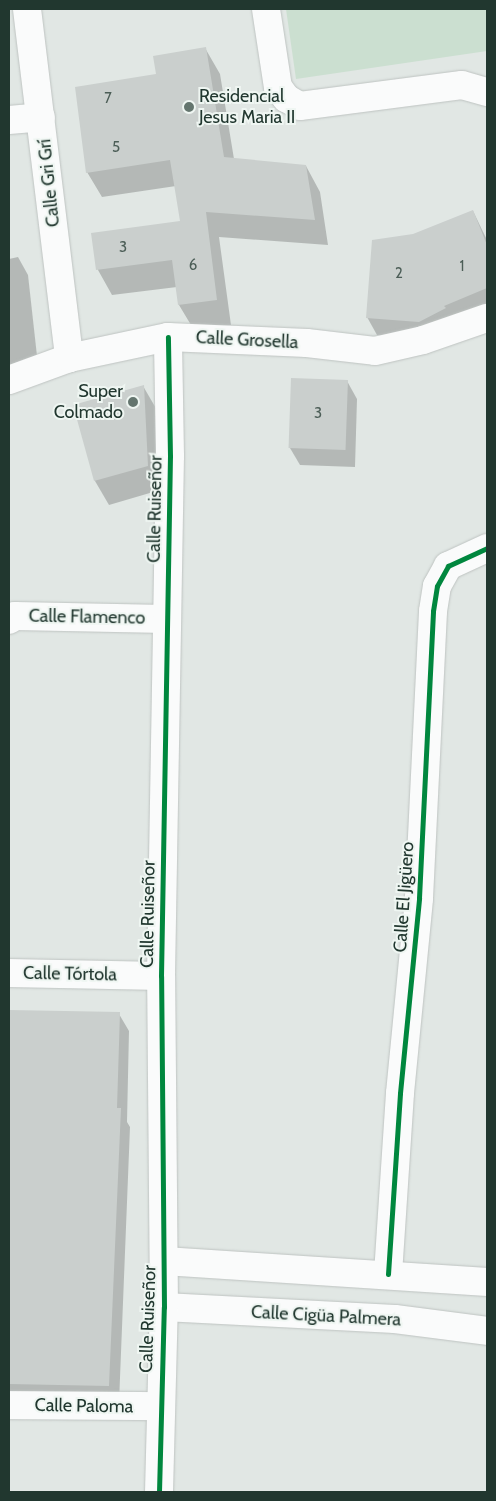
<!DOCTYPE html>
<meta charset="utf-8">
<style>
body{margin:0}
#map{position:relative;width:496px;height:1501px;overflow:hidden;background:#e1e7e4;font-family:Cabin,sans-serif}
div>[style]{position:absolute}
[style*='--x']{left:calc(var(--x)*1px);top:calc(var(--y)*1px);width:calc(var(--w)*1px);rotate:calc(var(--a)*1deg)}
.green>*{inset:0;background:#cbdfd0}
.shadow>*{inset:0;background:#0003}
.building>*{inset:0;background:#cacfcd;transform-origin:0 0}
.roads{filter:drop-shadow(0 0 1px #bec3c1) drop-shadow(0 0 1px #bec3c1)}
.minor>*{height:28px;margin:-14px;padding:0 14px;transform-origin:14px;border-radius:14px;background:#fafbfb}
.cycleway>*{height:5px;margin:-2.5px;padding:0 2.5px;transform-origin:2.5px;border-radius:2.5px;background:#00873e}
.dots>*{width:14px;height:14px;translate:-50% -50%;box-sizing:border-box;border:2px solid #eff6f2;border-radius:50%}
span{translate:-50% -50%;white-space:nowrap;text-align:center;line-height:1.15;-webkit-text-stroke:4px #eff6f2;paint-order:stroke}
.number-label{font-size:15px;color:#4c5e57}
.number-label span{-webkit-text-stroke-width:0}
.poi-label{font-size:18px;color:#21372f}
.left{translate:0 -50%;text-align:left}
.right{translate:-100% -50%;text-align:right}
.street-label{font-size:18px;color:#21372f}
.frame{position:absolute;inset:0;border:10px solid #21372f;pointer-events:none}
</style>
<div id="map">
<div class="green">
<i style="clip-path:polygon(286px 9px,487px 9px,487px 51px,296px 79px)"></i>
</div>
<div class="shadow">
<i style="clip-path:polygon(205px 48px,220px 74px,234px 159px,306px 166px,320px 192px,328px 245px,219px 237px,231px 325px,194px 330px,179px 305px,177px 287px,112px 295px,98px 270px,93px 234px,182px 222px,176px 186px,102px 197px,87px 172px,157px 75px)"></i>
<i style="clip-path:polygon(473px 211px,487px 240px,487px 310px,429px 339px,377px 335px,367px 317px,413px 235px)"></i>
<i style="clip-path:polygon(18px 257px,28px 275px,38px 365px,9px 368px,9px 259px)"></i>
<i style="clip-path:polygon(347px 381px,357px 399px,355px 467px,300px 465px,290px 448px)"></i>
<i style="clip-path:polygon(143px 386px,157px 410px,160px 490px,109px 505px,95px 481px,74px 406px)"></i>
<i style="clip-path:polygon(9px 1011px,119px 1014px,129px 1031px,127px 1122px,130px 1127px,119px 1403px,9px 1403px)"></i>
</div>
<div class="building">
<i style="clip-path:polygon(206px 47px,224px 157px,306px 165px,315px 220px,206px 212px,217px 300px,178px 305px,172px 260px,96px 270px,91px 233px,180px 221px,170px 160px,86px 173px,75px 87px,156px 74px,153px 56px)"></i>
<i style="clip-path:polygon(473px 210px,487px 245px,487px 288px,444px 306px,446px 308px,419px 322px,366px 318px,372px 240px,413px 234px)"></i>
<i style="left:291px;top:378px;width:57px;height:70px;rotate:2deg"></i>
<i style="clip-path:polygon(144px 385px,148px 466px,94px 481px,73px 405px)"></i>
<i style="clip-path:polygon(9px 1010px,120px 1012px,117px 1108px,121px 1108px,109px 1386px,9px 1384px)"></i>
</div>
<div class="roads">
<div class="minor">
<i style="--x:27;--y:9;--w:352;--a:83.1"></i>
<i style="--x:266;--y:9;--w:79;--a:81.3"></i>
<i style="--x:278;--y:87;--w:14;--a:54"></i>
<i style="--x:286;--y:98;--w:16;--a:30"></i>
<i style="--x:300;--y:106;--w:163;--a:-7.4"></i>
<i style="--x:462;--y:85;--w:26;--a:16"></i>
<i style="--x:9;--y:120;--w:32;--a:-5"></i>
<i style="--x:9;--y:380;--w:64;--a:-20.1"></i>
<i style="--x:69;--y:358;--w:101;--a:-12"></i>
<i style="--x:168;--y:337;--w:139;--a:2.5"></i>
<i style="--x:307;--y:343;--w:68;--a:6.7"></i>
<i style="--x:375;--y:351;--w:49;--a:-12.9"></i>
<i style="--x:423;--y:340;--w:68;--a:-19"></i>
<i style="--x:9;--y:620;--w:7;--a:-34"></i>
<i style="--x:15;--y:616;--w:151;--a:1.1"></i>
<i style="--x:9;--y:973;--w:152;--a:1.1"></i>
<i style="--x:164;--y:1261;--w:324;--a:3.7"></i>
<i style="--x:388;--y:1274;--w:181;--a:-86.2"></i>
<i style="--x:400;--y:1093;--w:196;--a:-84.4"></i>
<i style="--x:419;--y:898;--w:287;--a:-87.2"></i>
<i style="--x:433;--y:611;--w:25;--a:-81"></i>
<i style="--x:437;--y:586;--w:23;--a:-61"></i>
<i style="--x:448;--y:566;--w:43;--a:-24.8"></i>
<i style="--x:164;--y:1307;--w:231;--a:3"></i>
<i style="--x:395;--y:1319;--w:93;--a:7.4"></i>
<i style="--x:9;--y:1405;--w:150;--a:0.4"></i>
<i style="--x:159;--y:1492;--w:185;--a:-88.5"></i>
<i style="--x:164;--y:1307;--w:331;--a:-90.5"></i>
<i style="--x:161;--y:976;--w:520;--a:-89.01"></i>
<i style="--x:170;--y:456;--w:119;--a:-91"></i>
</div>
</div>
<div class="cycleway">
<i style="--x:388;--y:1274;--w:181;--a:-86.2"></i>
<i style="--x:400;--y:1093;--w:196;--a:-84.4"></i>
<i style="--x:419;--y:898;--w:287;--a:-87.2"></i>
<i style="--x:433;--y:611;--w:25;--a:-81"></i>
<i style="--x:437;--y:586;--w:23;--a:-61"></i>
<i style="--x:448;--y:566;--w:43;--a:-24.8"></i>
<i style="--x:159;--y:1492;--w:185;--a:-88.5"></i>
<i style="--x:164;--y:1307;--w:331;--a:-90.5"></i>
<i style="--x:161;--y:976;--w:520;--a:-89.01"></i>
<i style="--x:170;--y:456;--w:119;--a:-91"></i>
</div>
<div class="dots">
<i style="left:189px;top:107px;background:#64756e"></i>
<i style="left:133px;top:402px;background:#64756e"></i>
</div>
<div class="number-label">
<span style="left:108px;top:99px">7</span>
<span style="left:116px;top:148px">5</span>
<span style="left:123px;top:248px">3</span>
<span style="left:193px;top:266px">6</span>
<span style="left:462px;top:267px">1</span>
<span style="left:399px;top:274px">2</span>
<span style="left:318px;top:414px">3</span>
</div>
<div class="poi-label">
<span class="left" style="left:199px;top:107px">Residencial<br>Jesus Maria II</span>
<span class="right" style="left:123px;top:402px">Super<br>Colmado</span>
</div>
<div class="street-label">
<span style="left:49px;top:183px;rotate:-96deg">Calle Gri Grí</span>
<span style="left:247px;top:340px;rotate:3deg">Calle Grosella</span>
<span style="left:155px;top:509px;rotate:-89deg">Calle Ruiseñor</span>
<span style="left:87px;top:617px;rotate:1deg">Calle Flamenco</span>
<span style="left:404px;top:897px;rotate:-86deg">Calle El Jigüero</span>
<span style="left:148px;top:914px;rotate:-89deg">Calle Ruiseñor</span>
<span style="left:70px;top:974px;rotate:1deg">Calle Tórtola</span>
<span style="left:326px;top:1316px;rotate:3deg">Calle Cigüa Palmera</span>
<span style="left:148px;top:1319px;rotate:-88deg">Calle Ruiseñor</span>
<span style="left:84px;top:1406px;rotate:1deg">Calle Paloma</span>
</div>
<div class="frame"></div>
</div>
